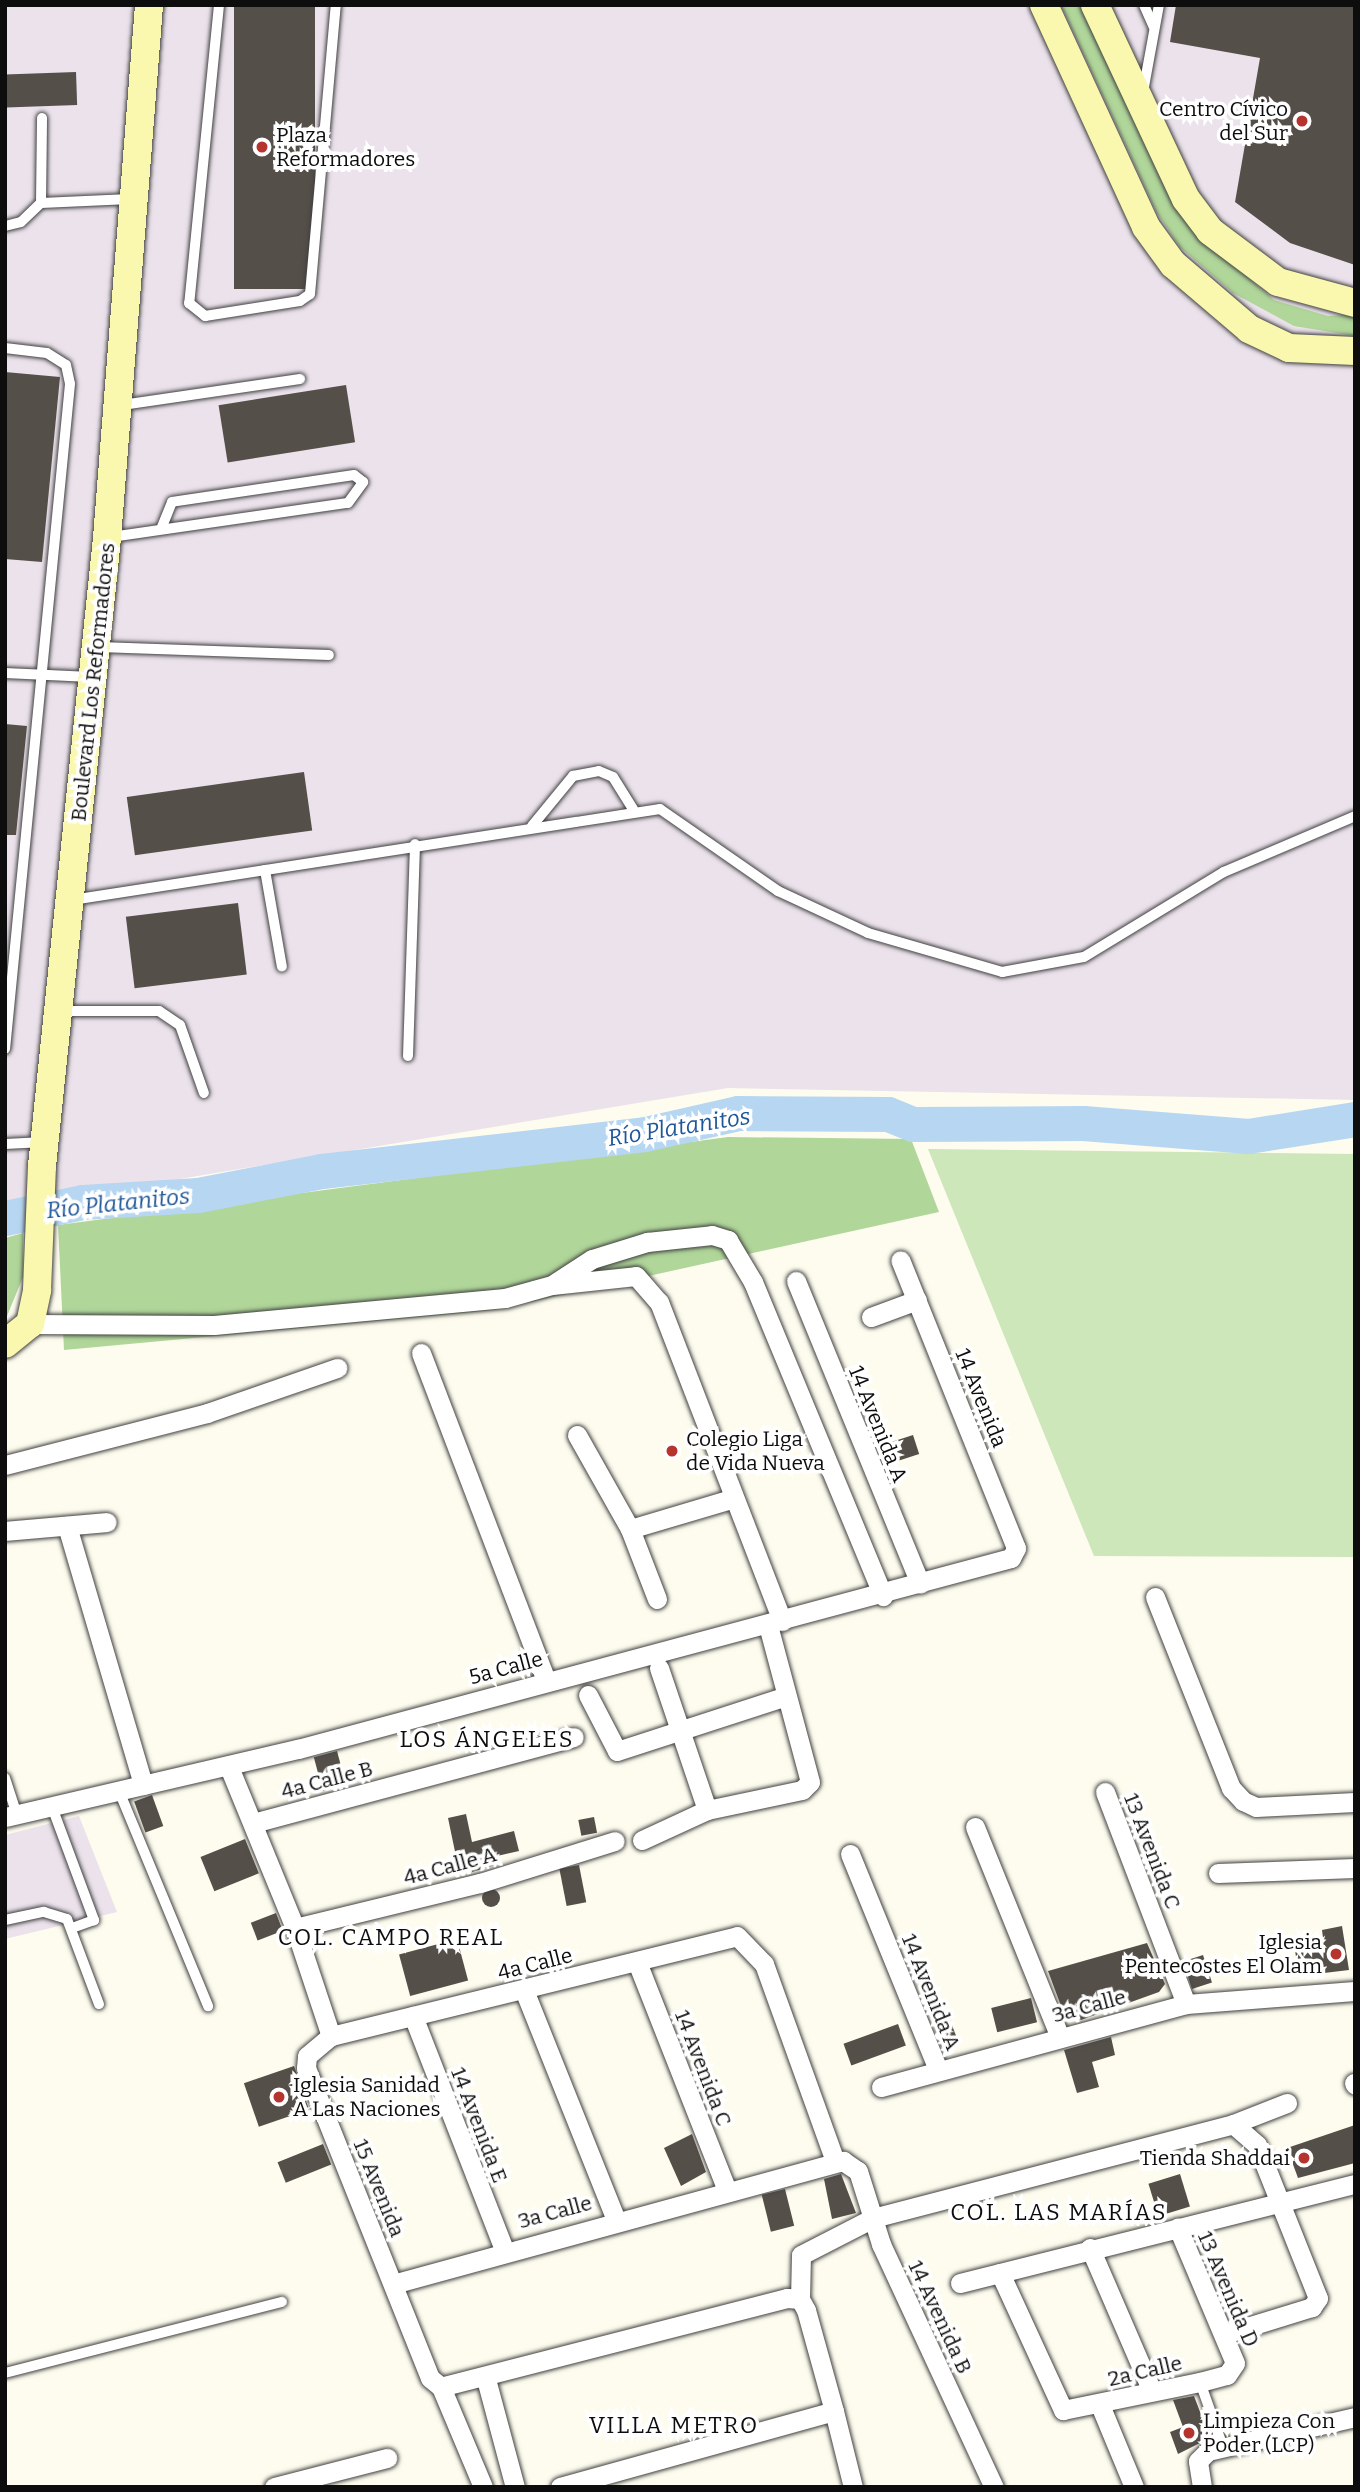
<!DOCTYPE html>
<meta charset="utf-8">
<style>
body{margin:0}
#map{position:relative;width:1360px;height:2492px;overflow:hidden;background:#fefcee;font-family:Bitter,serif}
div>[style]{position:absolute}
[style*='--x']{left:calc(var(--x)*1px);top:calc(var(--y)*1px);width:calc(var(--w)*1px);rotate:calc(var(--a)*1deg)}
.industrial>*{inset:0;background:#ebe2eb}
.green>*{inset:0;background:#cde6ba}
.forest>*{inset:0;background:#b0d69a}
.river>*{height:35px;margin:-17.5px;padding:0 17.5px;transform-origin:17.5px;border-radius:17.5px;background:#b6d6f2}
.building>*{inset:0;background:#554f4a;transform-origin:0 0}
.round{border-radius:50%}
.roads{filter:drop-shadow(0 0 2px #404040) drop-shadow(0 0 2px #404040)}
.lane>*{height:10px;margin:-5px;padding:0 5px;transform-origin:5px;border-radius:5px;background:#fff}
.street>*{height:19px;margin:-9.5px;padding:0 9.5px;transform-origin:9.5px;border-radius:9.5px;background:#fff}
.secondary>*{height:28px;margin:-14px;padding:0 14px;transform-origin:14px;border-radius:14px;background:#faf8ae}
.dots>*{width:19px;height:19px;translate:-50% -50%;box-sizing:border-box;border:4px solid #fff;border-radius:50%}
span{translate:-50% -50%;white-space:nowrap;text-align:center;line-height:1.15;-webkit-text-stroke:7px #fff;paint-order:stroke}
.poi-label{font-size:21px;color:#0d0d0d}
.right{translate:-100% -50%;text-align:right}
.left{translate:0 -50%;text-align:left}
.street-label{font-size:21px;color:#0d0d0d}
.water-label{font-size:23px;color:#1e5797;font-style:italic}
.neighbourhood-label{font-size:23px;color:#0d0d0d;letter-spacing:2px}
.frame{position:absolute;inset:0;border:7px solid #0d0d0d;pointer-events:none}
</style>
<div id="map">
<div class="industrial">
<i style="clip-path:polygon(5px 5px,1355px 5px,1355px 1100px,728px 1088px,5px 1208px)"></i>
<i style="clip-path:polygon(79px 1816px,117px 1912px,5px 1939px,5px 1835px)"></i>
</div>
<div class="green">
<i style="clip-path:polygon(928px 1149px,1355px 1154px,1355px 1557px,1094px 1556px)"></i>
</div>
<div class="forest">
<i style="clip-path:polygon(1061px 5px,1079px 5px,1170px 188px,1204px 240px,1274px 300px,1328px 316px,1355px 314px,1355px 336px,1294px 326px,1233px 293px,1180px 247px,1157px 213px)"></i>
<i style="clip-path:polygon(728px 1137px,911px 1139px,939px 1212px,494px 1310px,64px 1350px,58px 1225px)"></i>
<i style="clip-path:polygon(23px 1233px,23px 1277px,5px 1321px,5px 1238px)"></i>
</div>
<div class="river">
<i style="--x:5;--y:1218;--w:80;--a:-11.6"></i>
<i style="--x:83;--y:1202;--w:115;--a:-3.5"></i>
<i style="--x:198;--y:1195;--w:126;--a:-11"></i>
<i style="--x:322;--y:1171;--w:325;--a:-6.5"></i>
<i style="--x:645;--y:1134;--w:95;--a:-12.7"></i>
<i style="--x:738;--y:1113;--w:150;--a:0.4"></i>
<i style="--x:888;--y:1114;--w:27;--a:22"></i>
<i style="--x:913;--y:1124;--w:170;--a:-0.3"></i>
<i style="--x:1083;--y:1123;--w:166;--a:4.5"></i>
<i style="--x:1248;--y:1136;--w:108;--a:-9"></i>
</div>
<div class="building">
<i style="left:234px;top:5px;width:81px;height:284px"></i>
<i style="clip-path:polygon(1176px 5px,1355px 5px,1355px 265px,1290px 243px,1235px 202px,1260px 58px,1170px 42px)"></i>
<i style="left:76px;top:72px;width:33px;height:71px;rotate:88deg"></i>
<i style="clip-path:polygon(5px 372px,60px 377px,42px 562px,5px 559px)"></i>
<i style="left:346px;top:385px;width:58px;height:129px;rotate:81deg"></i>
<i style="clip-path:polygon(5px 724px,27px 726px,16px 835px,5px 835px)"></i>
<i style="left:304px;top:772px;width:59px;height:179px;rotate:82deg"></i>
<i style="left:238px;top:903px;width:72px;height:113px;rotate:83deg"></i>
<i style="left:913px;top:1435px;width:20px;height:38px;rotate:72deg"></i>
<i style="left:337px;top:1751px;width:35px;height:24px;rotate:75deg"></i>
<i style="left:152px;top:1795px;width:33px;height:19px;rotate:70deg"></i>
<i style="clip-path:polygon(466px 1814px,472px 1842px,514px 1831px,519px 1851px,493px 1857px,496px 1865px,472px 1872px,470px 1863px,458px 1866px,448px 1818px)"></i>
<i style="left:594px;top:1817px;width:16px;height:16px;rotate:79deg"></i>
<i style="left:245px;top:1839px;width:37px;height:48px;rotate:68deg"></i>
<i style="left:579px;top:1865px;width:38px;height:20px;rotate:79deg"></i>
<i class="round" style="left:482px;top:1889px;width:18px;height:18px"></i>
<i style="left:276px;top:1913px;width:19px;height:27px;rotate:69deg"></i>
<i style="clip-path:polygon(1342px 1926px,1349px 1970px,1299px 1976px,1294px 1944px,1323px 1938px,1322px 1930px)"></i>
<i style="left:457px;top:1939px;width:43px;height:60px;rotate:75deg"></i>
<i style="clip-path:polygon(1147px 1943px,1165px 1984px,1159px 1992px,1081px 2020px,1064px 2014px,1048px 1971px)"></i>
<i style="left:1203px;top:1955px;width:29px;height:21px;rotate:72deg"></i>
<i style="left:1031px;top:1998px;width:25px;height:41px;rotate:76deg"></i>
<i style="left:950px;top:2020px;width:22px;height:18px;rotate:69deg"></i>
<i style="left:898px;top:2024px;width:23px;height:58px;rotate:70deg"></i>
<i style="clip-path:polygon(1111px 2037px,1115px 2055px,1092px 2062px,1099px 2087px,1077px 2093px,1064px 2050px)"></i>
<i style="left:294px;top:2066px;width:46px;height:53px;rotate:71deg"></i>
<i style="clip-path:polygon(1355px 2125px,1355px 2163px,1298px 2178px,1287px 2148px)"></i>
<i style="clip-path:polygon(692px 2134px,706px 2172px,681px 2186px,664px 2148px)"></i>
<i style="left:323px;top:2144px;width:22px;height:49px;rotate:68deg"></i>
<i style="clip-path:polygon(841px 2174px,856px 2213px,832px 2219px,824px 2179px)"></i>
<i style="left:1180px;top:2174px;width:34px;height:33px;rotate:73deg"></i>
<i style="left:785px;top:2189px;width:38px;height:24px;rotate:76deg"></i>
<i style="clip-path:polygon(1194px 2396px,1210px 2438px,1178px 2454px,1170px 2432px,1183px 2427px,1173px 2400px)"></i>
</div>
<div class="roads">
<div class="lane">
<i style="--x:219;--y:5;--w:300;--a:95.7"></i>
<i style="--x:189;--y:303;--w:21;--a:39"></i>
<i style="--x:205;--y:316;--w:96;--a:-9"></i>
<i style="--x:300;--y:301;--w:12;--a:-35"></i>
<i style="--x:310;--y:294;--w:290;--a:-84.9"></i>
<i style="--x:1144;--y:5;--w:24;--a:66"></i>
<i style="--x:1143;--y:92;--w:88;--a:-79.6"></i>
<i style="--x:41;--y:203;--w:85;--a:-89.3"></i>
<i style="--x:5;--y:226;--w:16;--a:-14"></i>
<i style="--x:21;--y:222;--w:28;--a:-44"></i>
<i style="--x:41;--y:203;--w:89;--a:-2.6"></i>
<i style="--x:5;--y:348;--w:42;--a:6.8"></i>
<i style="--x:47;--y:353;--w:22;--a:32"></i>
<i style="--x:66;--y:365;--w:19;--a:78"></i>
<i style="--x:70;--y:384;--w:668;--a:95.58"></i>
<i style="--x:122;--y:405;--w:180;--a:-8.3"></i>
<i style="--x:111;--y:537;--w:239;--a:-8.2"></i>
<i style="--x:348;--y:503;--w:26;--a:-54"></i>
<i style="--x:363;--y:482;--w:11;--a:-142"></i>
<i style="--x:354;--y:475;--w:184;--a:171.6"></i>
<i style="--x:172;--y:502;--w:29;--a:112"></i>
<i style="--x:99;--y:647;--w:230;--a:2"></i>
<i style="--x:5;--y:673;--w:86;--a:2.7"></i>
<i style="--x:532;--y:826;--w:65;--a:-50.6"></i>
<i style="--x:573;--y:776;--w:26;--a:-11"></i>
<i style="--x:599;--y:771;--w:15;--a:23"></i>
<i style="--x:613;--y:777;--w:38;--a:58"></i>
<i style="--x:265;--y:870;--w:98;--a:80.1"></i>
<i style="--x:72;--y:900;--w:595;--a:-8.8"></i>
<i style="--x:660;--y:809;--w:144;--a:34.8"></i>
<i style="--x:778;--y:891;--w:99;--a:25"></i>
<i style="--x:868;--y:933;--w:140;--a:16.2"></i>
<i style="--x:1002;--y:972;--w:83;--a:-10.4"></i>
<i style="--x:1084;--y:957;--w:164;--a:-31.3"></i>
<i style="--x:1224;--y:872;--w:142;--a:-23.1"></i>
<i style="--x:60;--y:1011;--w:99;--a:0"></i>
<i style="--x:159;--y:1011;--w:25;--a:34"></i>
<i style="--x:180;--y:1025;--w:72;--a:70.6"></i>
<i style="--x:408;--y:1056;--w:212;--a:-88.1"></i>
<i style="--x:5;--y:1144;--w:39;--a:-3"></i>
<i style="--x:5;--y:1778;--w:38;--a:72"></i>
<i style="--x:119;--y:1791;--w:233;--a:67.5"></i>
<i style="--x:52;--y:1807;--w:121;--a:69.6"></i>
<i style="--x:94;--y:1920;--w:20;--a:160"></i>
<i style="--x:5;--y:1920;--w:40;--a:-12"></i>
<i style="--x:44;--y:1912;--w:24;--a:17"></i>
<i style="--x:67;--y:1919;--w:91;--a:69.4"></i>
<i style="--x:5;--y:2373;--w:286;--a:-14.4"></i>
<i style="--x:1200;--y:2382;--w:69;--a:70.5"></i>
</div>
<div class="street">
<i style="--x:796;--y:1281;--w:327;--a:67.7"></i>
<i style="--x:555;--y:1283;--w:44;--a:-33"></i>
<i style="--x:592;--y:1259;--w:58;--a:-17.2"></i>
<i style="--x:647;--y:1242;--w:65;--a:-6.1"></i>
<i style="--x:712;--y:1235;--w:17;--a:17"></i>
<i style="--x:728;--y:1240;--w:49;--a:59.2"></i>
<i style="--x:753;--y:1282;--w:340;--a:67.5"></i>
<i style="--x:871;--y:1317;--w:49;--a:-20.3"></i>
<i style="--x:30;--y:1324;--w:184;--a:0.3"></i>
<i style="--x:214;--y:1325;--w:292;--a:-5.3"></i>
<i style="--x:505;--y:1298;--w:49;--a:-15.5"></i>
<i style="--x:552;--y:1285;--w:84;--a:-6.1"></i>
<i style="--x:636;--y:1276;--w:35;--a:49"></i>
<i style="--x:659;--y:1302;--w:342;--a:68.9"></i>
<i style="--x:421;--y:1353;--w:350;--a:69.1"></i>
<i style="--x:577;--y:1435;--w:108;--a:60.6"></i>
<i style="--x:630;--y:1529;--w:105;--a:-16.5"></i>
<i style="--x:5;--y:1465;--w:209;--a:-14.4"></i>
<i style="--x:207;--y:1413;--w:138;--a:-19.1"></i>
<i style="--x:67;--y:1526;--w:270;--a:73.6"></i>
<i style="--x:630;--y:1529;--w:75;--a:68.9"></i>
<i style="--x:5;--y:1531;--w:102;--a:-5"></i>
<i style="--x:1155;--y:1597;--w:206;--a:68.3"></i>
<i style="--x:1231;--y:1788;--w:18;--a:47"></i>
<i style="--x:1243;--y:1801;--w:14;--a:25"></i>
<i style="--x:1256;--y:1807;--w:99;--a:-2.9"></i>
<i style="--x:659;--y:1668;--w:150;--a:71.3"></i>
<i style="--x:707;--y:1810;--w:97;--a:-11.9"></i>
<i style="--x:802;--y:1790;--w:11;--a:-45"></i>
<i style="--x:810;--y:1782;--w:163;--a:-105"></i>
<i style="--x:588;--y:1695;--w:63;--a:62.6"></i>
<i style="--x:617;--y:1751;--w:175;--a:-18"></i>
<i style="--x:229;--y:1767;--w:174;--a:67.7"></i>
<i style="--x:295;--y:1928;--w:114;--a:71.6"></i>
<i style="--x:1105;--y:1792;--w:227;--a:69.1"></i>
<i style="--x:5;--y:1817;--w:301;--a:-13.1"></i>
<i style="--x:298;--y:1749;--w:738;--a:-15"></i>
<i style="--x:1011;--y:1558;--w:11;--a:-63"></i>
<i style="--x:1016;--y:1548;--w:310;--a:-111.9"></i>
<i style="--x:253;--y:1823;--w:332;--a:-15"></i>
<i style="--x:975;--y:1827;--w:227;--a:68"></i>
<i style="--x:642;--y:1840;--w:72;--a:-24.8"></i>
<i style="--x:850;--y:1854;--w:233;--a:67.8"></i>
<i style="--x:1218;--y:1873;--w:137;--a:-2.1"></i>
<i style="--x:295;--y:1928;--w:190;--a:-13.7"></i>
<i style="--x:480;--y:1883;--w:141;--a:-17.3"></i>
<i style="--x:637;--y:1962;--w:246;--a:68.5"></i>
<i style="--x:524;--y:1990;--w:248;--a:68.2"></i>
<i style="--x:413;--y:2016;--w:250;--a:68.7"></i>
<i style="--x:1354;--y:2083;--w:2;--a:63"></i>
<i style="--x:881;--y:2087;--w:316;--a:-15.2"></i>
<i style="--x:1186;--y:2004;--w:169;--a:-4.4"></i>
<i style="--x:1233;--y:2124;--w:58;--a:-21.3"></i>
<i style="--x:1090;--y:2248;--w:156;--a:66.6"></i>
<i style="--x:1000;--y:2273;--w:151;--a:65.3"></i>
<i style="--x:1063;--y:2410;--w:140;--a:-11.6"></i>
<i style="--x:1200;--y:2382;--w:28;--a:-15"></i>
<i style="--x:1227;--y:2375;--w:14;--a:-56"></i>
<i style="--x:1235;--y:2363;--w:147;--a:-112.9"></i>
<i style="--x:960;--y:2283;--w:407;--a:-14.1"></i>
<i style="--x:393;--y:2284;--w:467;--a:-15.3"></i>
<i style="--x:843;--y:2161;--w:18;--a:34"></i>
<i style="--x:858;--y:2171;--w:77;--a:72.5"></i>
<i style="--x:881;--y:2244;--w:268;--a:65.1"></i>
<i style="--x:800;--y:2299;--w:44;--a:-88.7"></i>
<i style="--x:801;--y:2255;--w:81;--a:-27.2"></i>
<i style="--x:873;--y:2218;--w:372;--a:-14.6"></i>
<i style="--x:1233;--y:2124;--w:32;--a:41"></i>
<i style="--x:1257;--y:2145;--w:165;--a:68.3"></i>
<i style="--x:1318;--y:2298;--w:11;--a:124"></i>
<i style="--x:1312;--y:2307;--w:92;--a:162.9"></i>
<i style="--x:486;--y:2379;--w:112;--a:75"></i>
<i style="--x:441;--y:2387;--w:108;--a:67.2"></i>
<i style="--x:1100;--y:2405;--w:89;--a:67.5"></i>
<i style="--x:834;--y:2411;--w:105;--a:-105.5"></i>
<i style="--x:806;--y:2310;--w:13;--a:-119"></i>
<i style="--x:800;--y:2299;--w:13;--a:-176"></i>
<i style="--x:787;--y:2298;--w:357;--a:165.6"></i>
<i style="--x:441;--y:2387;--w:14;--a:-141"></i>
<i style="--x:430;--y:2378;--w:334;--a:-111.8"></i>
<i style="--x:306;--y:2068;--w:12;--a:-85"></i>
<i style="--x:307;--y:2056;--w:31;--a:-40"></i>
<i style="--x:331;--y:2036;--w:418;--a:-13.8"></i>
<i style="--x:737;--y:1936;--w:39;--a:46"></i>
<i style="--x:764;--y:1964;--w:209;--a:70.2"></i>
<i style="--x:274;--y:2487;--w:117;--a:-14.4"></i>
<i style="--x:560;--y:2487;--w:284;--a:-15.5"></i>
<i style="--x:834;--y:2411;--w:78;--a:76"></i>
<i style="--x:1202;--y:2487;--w:26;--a:-99"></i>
<i style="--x:1198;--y:2461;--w:14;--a:-45"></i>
<i style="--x:1208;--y:2451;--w:151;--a:-13"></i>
</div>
<div class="secondary">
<i style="--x:1044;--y:5;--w:244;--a:65.3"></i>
<i style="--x:1146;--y:227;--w:46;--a:53.9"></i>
<i style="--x:1173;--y:264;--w:100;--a:40.5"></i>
<i style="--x:1249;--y:329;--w:44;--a:25.4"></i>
<i style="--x:1289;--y:348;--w:66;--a:2.6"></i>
<i style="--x:1095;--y:5;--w:214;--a:64.9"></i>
<i style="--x:1186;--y:199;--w:40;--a:53"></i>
<i style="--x:1210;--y:231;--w:85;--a:36.9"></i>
<i style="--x:1278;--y:282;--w:80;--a:15.3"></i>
<i style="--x:5;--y:1344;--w:32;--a:-39"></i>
<i style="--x:30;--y:1324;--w:35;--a:-78"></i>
<i style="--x:37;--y:1290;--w:124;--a:-87.7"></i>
<i style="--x:42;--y:1166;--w:631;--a:-84.09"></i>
<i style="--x:107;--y:538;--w:535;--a:-85.49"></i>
</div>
</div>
<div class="dots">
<i style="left:1302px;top:121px;background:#b5342e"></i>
<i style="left:262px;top:147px;background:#b5342e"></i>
<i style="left:672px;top:1451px;background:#b5342e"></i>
<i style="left:1336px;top:1954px;background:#b5342e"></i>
<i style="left:279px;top:2097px;background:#b5342e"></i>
<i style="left:1304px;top:2158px;background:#b5342e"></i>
<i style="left:1189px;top:2433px;background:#b5342e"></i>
</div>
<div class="poi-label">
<span class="right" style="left:1288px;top:121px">Centro Cívico<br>del Sur</span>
<span class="left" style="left:276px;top:147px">Plaza<br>Reformadores</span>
<span class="left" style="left:686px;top:1451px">Colegio Liga<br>de Vida Nueva</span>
<span class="right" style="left:1322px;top:1954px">Iglesia<br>Pentecostes El Olam</span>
<span class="left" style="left:293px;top:2097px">Iglesia Sanidad<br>A Las Naciones</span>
<span class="right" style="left:1290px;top:2158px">Tienda Shaddai</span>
<span class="left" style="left:1203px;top:2433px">Limpieza Con<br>Poder (LCP)</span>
</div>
<div class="street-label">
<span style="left:93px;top:682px;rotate:-84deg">Boulevard Los Reformadores</span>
<span style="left:981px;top:1398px;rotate:68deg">14 Avenida</span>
<span style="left:878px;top:1424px;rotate:68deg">14 Avenida A</span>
<span style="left:506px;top:1668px;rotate:-15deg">5a Calle</span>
<span style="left:327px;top:1780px;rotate:-15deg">4a Calle B</span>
<span style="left:1152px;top:1851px;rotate:69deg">13 Avenida C</span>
<span style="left:450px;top:1866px;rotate:-15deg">4a Calle A</span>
<span style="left:535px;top:1964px;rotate:-14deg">4a Calle</span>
<span style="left:931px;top:1992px;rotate:68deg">14 Avenida A</span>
<span style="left:1089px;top:2006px;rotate:-15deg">3a Calle</span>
<span style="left:703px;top:2068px;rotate:69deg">14 Avenida C</span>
<span style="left:479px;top:2125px;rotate:69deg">14 Avenida E</span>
<span style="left:379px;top:2188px;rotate:68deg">15 Avenida</span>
<span style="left:555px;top:2212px;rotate:-15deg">3a Calle</span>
<span style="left:1228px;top:2289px;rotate:67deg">13 Avenida D</span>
<span style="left:940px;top:2317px;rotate:65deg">14 Avenida B</span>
<span style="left:1145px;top:2371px;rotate:-13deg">2a Calle</span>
</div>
<div class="water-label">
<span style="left:679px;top:1127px;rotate:-9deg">Río Platanitos</span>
<span style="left:118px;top:1203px;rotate:-6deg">Río Platanitos</span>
</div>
<div class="neighbourhood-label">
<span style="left:487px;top:1739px">LOS ÁNGELES</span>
<span style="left:391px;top:1937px">COL. CAMPO REAL</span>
<span style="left:1059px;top:2212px">COL. LAS MARÍAS</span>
<span style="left:674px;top:2425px">VILLA METRO</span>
</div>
<div class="frame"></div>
</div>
